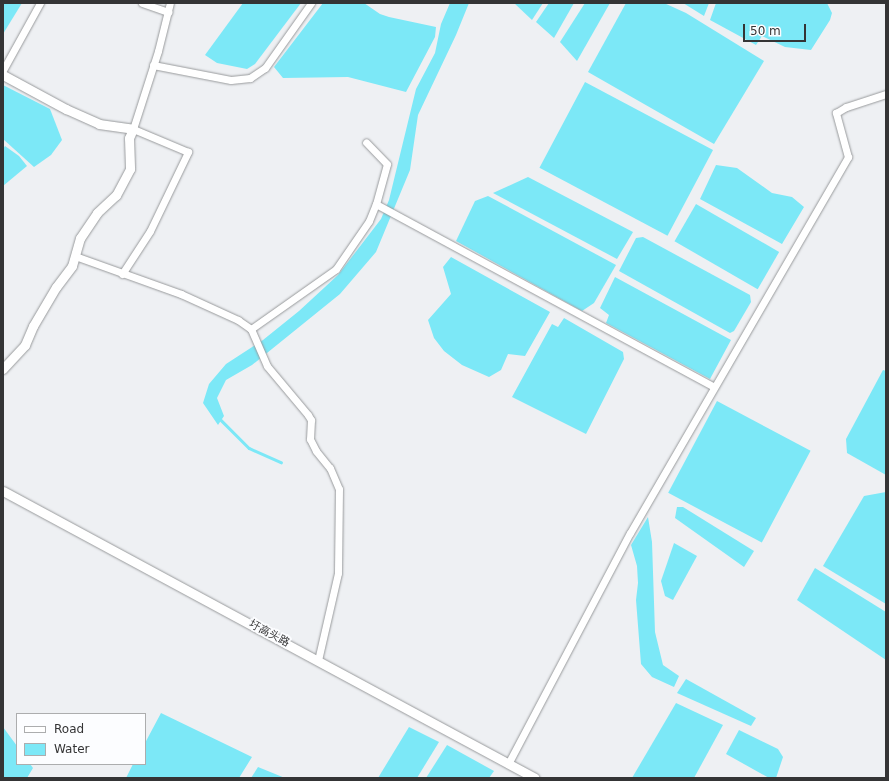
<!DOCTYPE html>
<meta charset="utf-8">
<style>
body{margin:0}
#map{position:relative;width:889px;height:781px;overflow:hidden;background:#eef0f3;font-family:"DejaVu Sans","Noto Sans SC",sans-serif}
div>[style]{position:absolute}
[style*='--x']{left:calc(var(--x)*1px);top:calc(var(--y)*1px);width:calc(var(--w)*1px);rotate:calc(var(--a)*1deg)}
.water>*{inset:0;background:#7ce8f7;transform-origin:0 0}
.stream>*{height:2.5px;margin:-1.25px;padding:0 1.25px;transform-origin:1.25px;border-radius:1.25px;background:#7ce8f7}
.roads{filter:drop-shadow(0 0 1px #989a9c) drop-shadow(0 0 1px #989a9c)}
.street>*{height:7px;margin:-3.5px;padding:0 3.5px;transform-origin:3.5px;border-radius:3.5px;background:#fff}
.secondary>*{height:9px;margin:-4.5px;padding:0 4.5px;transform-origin:4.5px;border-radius:4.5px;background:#fff}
span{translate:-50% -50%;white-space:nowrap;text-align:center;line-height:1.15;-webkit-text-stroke:3.5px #fcfdff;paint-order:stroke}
.street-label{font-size:11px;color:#343435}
.frame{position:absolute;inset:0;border:4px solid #343435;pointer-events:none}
.legend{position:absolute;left:16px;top:713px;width:130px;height:52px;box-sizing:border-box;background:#fcfdff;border:1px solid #acadae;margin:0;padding:5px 7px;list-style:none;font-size:12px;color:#343435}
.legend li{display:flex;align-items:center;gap:8px;height:20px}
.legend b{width:20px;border:1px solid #acadae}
.scale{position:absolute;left:743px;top:24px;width:63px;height:18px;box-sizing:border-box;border:2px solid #343435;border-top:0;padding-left:5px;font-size:12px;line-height:14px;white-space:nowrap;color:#343435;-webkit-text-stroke:3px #fcfdff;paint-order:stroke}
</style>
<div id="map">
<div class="water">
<i style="clip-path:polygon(3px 3px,22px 3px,3px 34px)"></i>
<i style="clip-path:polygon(243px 3px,301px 3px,255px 64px,247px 69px,217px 63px,205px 55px)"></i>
<i style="clip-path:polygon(323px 3px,364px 3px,380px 14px,389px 17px,436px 27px,435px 37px,406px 92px,348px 77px,283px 78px,274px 67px)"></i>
<i style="clip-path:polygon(450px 3px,469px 3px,456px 35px,418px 115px,410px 170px,376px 252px,340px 294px,252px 365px,226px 380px,217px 398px,224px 416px,218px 425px,203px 403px,209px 384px,226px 364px,263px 340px,299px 311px,338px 275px,381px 219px,389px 200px,416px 89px,435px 53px,441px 24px)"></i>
<i style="clip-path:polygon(514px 3px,543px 3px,532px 20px)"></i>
<i style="clip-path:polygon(549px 3px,574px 3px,554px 38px,536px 22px)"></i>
<i style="clip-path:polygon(585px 3px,610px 3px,577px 61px,560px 42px)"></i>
<i style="clip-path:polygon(626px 3px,664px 3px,686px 13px,764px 61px,714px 144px,588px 72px)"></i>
<i style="clip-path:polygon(683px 3px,709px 3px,704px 16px)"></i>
<i style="clip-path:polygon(716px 3px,827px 3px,832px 13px,830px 20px,811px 50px,785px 47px,762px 36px,756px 45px,710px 20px)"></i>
<i style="left:585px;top:82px;width:145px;height:97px;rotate:28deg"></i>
<i style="clip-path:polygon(3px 85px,50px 109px,62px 140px,51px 155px,34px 167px,3px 139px)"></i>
<i style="clip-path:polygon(5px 146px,19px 156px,27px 166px,3px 186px,3px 149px)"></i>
<i style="clip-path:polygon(716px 165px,737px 168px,772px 193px,792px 197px,804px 207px,782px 244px,700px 199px)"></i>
<i style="clip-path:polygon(528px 177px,633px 232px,617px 259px,493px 193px)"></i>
<i style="clip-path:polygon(488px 196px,616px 265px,594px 303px,582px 311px,456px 241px,475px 201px)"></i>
<i style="left:696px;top:204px;width:96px;height:43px;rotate:30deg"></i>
<i style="clip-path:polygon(643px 237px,750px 295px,751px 302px,734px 331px,730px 333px,619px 271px,636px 238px)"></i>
<i style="clip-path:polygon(451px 257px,550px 312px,525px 356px,508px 354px,501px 370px,489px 377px,462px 365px,444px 351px,434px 338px,428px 320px,451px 294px,443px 267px)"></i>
<i style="clip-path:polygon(615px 277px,731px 340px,710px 379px,606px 323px,609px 315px,600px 308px)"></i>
<i style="clip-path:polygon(564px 318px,623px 352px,624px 359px,586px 434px,512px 397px,552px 324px,558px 327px)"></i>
<i style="clip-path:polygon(883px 370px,886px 371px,886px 475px,847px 453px,846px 439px)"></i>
<i style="left:717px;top:401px;width:106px;height:104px;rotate:28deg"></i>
<i style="clip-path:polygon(886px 492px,886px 604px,823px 566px,864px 496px)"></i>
<i style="clip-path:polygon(677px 507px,683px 507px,754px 551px,744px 567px,675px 518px)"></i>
<i style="clip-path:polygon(648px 517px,652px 542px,655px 632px,663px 665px,679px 676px,674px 687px,652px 677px,641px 664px,636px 600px,638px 583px,637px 566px,631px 545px)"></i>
<i style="clip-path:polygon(674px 543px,697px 556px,673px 600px,665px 596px,661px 581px)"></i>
<i style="clip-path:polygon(815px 568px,886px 612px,886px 660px,797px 600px)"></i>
<i style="clip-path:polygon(686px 679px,756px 718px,751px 726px,677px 693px)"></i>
<i style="clip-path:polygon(676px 703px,723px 725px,694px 778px,632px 778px)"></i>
<i style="clip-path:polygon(161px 713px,252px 757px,239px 778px,126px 778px,133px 764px,145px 764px,145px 743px)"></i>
<i style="clip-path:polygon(3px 727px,17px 746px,17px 764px,30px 764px,33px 768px,27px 778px,3px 778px)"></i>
<i style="clip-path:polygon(409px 727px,439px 742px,417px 778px,378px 778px)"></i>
<i style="clip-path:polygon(739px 730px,778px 749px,783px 757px,776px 778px,769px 778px,726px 754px)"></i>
<i style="clip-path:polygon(447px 745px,494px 771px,489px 778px,426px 778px)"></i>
<i style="clip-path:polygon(258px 767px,285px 778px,251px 778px)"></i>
</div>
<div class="stream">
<i style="--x:220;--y:419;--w:41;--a:45"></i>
<i style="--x:249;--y:448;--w:35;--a:24"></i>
</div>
<div class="roads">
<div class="street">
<i style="--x:142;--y:3;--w:28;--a:19"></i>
<i style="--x:153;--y:65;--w:79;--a:10.9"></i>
<i style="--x:231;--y:80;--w:19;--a:-6"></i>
<i style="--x:250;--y:78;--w:18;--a:-34"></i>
<i style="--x:265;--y:68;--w:80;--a:-54.7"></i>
<i style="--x:3;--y:70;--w:77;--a:-61.1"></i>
<i style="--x:376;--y:204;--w:384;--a:28.4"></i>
<i style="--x:75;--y:256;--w:113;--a:19.7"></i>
<i style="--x:181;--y:294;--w:63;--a:24.5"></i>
<i style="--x:238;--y:320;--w:16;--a:35"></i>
<i style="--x:251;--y:329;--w:40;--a:66.6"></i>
<i style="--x:267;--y:366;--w:64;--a:50.1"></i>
<i style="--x:308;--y:415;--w:6;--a:59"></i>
<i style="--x:311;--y:420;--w:19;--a:93"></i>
<i style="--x:310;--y:439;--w:13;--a:63"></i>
<i style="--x:316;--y:451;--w:22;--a:51"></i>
<i style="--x:330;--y:468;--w:23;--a:67"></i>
<i style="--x:339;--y:489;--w:84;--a:90.7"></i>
<i style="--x:338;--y:573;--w:89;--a:102.9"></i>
<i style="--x:122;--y:274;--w:51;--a:-56.9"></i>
<i style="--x:150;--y:231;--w:88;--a:-64.3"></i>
<i style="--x:188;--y:152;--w:60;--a:-157.3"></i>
<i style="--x:133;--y:129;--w:82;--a:-72.2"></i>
<i style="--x:158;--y:51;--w:49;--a:-76"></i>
<i style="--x:251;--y:329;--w:104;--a:-35.2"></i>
<i style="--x:336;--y:269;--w:58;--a:-55.5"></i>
<i style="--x:369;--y:221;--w:18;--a:-68"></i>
<i style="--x:376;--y:204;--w:41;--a:-74.6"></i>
<i style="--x:387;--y:164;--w:30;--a:-134"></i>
<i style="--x:508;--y:764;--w:261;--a:-62.2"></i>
<i style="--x:630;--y:533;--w:435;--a:-59.9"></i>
<i style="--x:848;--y:157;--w:46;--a:-105.3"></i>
<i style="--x:836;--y:113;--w:12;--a:-31"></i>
<i style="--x:846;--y:107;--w:42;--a:-18"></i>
</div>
<div class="secondary">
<i style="--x:3;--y:75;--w:72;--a:28.4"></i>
<i style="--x:66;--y:109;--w:36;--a:24"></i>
<i style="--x:99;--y:124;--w:34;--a:8"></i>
<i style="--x:133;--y:129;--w:10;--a:114"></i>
<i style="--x:129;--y:138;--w:31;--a:88"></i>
<i style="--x:130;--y:169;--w:30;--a:118"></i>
<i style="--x:116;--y:195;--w:26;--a:137"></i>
<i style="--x:97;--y:213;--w:30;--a:124"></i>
<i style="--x:80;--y:238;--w:29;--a:106"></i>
<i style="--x:72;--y:266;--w:26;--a:127"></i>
<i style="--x:56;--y:287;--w:45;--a:120.5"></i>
<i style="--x:33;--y:326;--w:21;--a:113"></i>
<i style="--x:25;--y:345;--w:33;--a:133"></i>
<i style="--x:3;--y:491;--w:604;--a:28.35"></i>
</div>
</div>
<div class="street-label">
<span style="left:269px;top:634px;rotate:28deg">圩高头路</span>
</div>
<div class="frame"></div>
<ul class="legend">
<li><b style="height:5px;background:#fff"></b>Road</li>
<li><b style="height:11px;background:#7ce8f7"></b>Water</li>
</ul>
<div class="scale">50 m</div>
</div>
